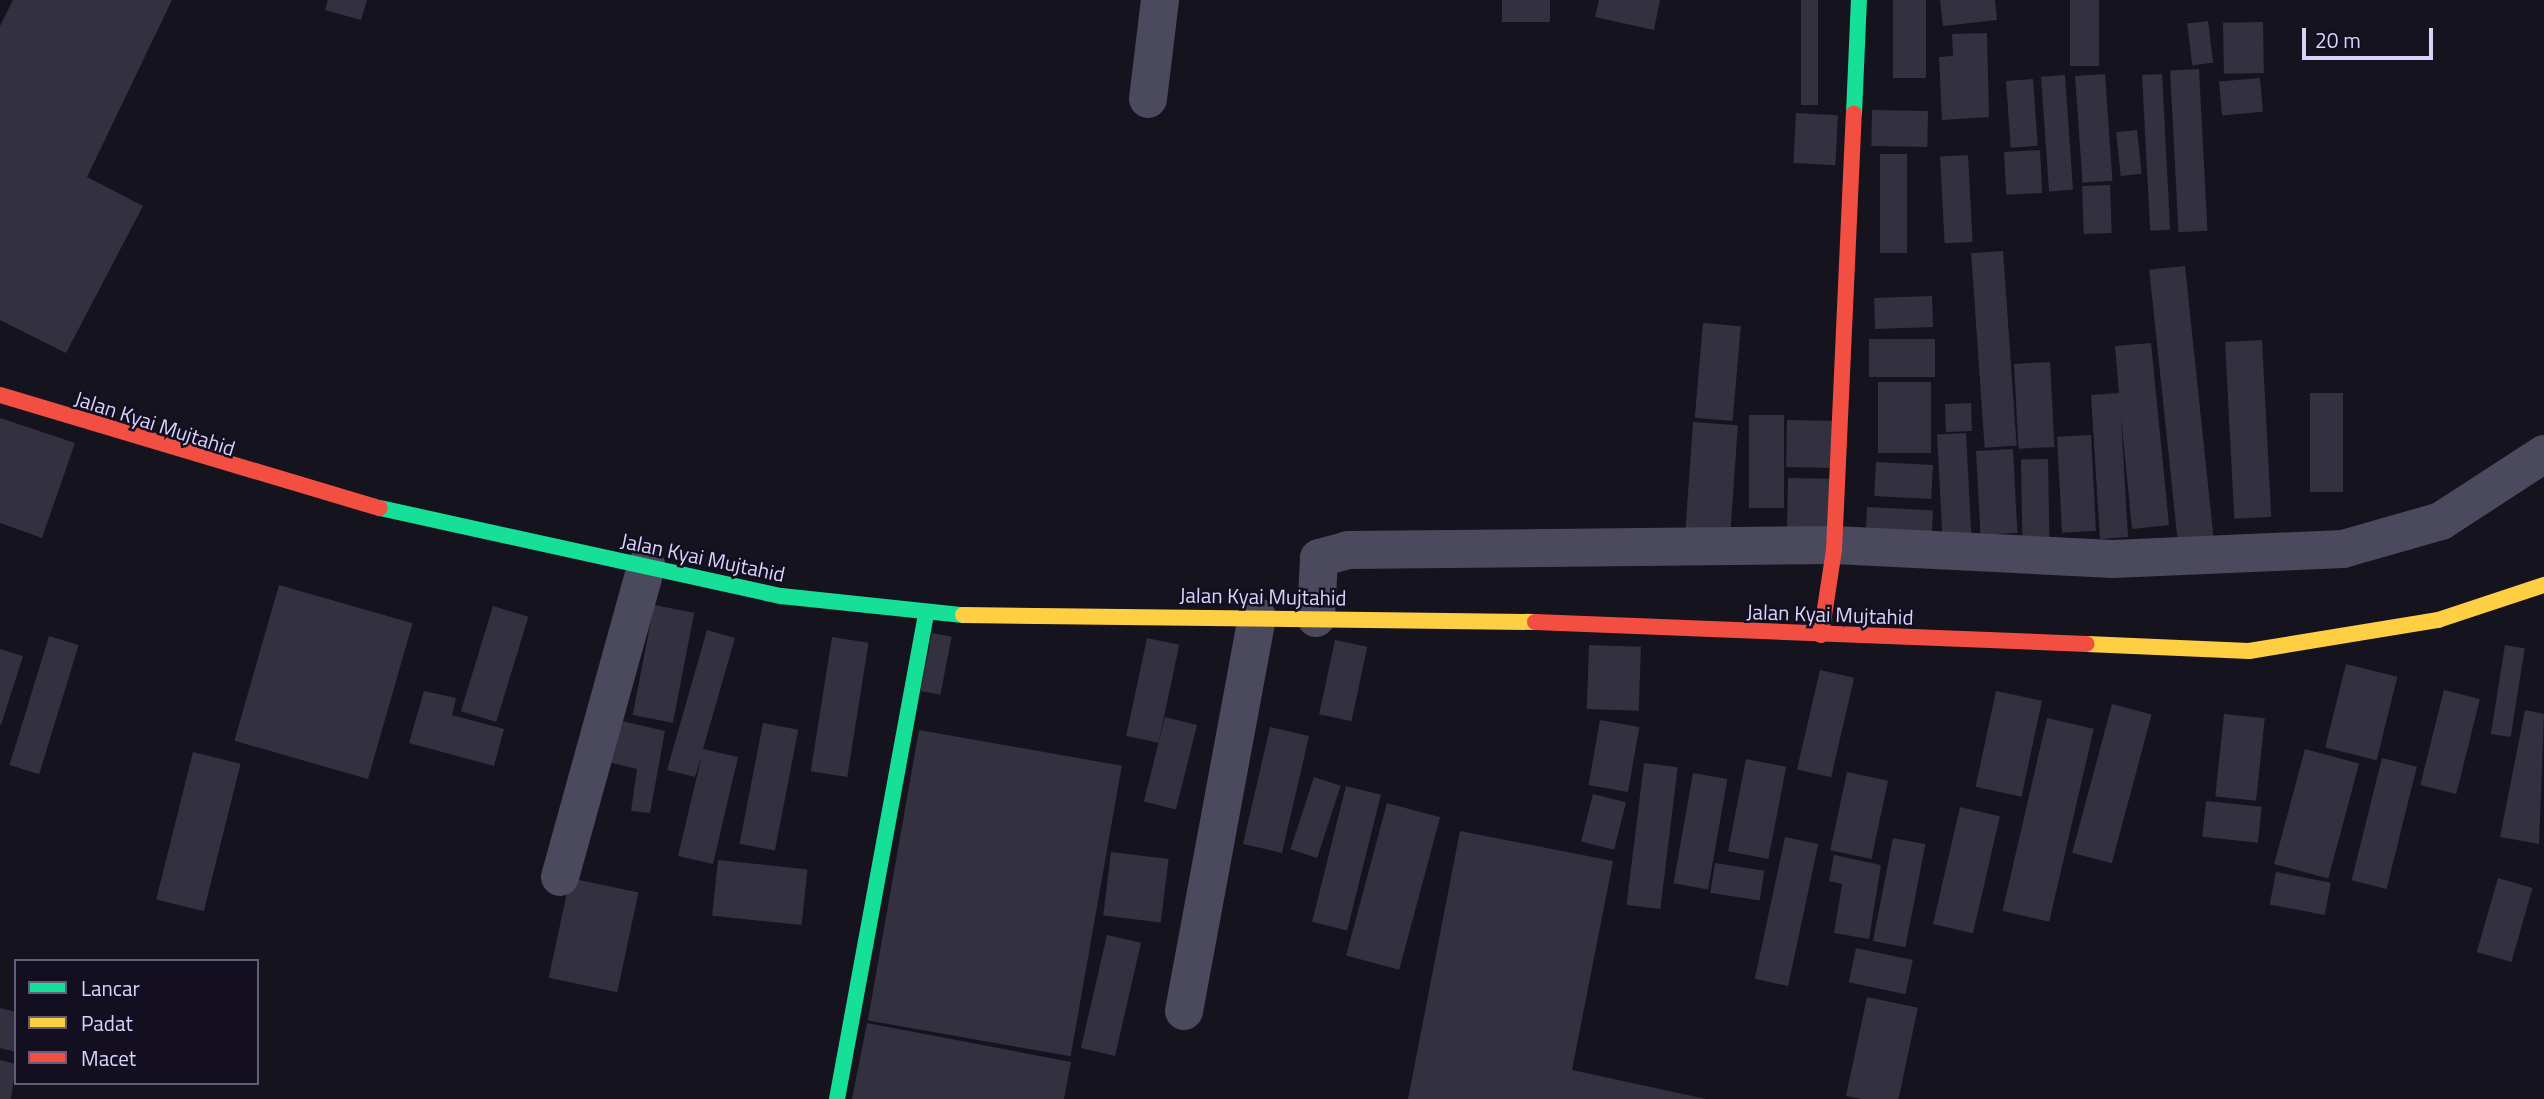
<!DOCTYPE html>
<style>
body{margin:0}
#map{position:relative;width:2544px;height:1099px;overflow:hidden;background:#15131d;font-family:"Titillium Web",sans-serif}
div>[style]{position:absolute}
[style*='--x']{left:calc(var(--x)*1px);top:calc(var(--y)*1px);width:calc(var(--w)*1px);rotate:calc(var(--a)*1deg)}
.building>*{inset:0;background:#33313f;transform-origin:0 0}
.street>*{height:38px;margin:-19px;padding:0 19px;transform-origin:19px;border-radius:19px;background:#4b495d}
.fast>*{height:16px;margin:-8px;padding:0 8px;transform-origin:8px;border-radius:8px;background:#16e098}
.slow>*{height:16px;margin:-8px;padding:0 8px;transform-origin:8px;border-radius:8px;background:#ffcf43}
.jam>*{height:16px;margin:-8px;padding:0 8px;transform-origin:8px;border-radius:8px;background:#f24e42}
span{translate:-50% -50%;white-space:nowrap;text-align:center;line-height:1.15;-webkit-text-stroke:5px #130f21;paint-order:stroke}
.street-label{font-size:21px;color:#d9d3fb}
.legend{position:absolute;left:14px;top:959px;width:245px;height:126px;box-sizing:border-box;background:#130f21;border:2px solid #625d78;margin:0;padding:9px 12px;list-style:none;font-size:21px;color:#d9d3fb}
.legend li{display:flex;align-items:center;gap:14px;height:35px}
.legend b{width:35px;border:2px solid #625d78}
.scale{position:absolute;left:2302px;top:28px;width:131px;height:32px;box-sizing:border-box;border:4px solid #d9d3fb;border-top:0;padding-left:9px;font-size:21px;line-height:24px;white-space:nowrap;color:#d9d3fb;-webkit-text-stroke:5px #130f21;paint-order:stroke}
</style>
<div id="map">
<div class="building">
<i style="clip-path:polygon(13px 0,172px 0,87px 177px,143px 206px,66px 353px,0 320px,0 26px)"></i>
<i style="clip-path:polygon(328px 0,367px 0,361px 20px,325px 10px)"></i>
<i style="left:1502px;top:0;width:48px;height:22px"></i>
<i style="clip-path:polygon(1599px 0,1660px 0,1654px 30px,1595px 17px)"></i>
<i style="left:1801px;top:0;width:17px;height:105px"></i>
<i style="left:1893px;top:0;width:33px;height:78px"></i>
<i style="clip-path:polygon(1940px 0,1995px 0,1997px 20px,1943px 26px)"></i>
<i style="left:2070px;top:0;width:29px;height:66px"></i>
<i style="left:2208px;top:21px;width:42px;height:21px;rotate:83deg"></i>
<i style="left:2263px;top:22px;width:51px;height:40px;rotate:89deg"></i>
<i style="clip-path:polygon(1987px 33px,1989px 117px,1942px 120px,1939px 57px,1953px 56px,1952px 34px)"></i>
<i style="left:2199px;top:69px;width:162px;height:29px;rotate:87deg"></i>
<i style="left:2105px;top:74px;width:107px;height:30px;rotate:86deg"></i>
<i style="left:2162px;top:74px;width:156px;height:20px;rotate:87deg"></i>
<i style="left:2065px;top:75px;width:115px;height:24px;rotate:86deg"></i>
<i style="left:2260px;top:78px;width:34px;height:41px;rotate:85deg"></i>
<i style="left:2033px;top:79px;width:67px;height:27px;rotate:86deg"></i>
<i style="left:1872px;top:110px;width:56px;height:36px;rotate:1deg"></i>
<i style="left:1796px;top:113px;width:42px;height:50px;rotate:3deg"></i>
<i style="left:2137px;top:130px;width:44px;height:21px;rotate:84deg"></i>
<i style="left:2040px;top:150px;width:43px;height:36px;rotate:87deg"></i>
<i style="left:1880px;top:154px;width:27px;height:99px"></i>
<i style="left:1968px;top:155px;width:87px;height:28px;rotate:87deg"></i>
<i style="left:2110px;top:185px;width:48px;height:28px;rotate:88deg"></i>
<i style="left:2003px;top:251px;width:195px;height:32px;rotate:86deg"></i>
<i style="left:2185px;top:266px;width:279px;height:36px;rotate:84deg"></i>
<i style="left:1932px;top:296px;width:31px;height:58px;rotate:88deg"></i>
<i style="left:1703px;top:323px;width:38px;height:95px;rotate:5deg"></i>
<i style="left:1869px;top:339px;width:66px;height:38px"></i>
<i style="left:2262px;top:340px;width:177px;height:37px;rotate:87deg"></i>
<i style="clip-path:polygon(2151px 343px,2169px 525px,2132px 529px,2121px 417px,2128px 537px,2100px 539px,2091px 395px,2119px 393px,2115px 346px)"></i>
<i style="left:2050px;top:362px;width:85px;height:36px;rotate:87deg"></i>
<i style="left:1878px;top:382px;width:53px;height:71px"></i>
<i style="left:2310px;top:393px;width:33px;height:99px"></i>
<i style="left:1971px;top:403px;width:28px;height:26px;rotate:88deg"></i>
<i style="left:1749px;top:415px;width:35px;height:93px"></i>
<i style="clip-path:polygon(0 418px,75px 443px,42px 538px,0 523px)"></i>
<i style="left:1787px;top:420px;width:52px;height:47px;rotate:1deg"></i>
<i style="left:1693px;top:422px;width:45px;height:111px;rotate:4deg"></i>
<i style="left:1966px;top:433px;width:102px;height:29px;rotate:87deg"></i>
<i style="left:2091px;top:435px;width:96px;height:34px;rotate:87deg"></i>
<i style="left:2013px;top:449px;width:84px;height:37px;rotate:87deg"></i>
<i style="left:2048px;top:459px;width:96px;height:27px;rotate:89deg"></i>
<i style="left:1876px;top:462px;width:57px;height:34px;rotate:3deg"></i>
<i style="left:1788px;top:478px;width:48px;height:53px;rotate:1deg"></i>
<i style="left:1867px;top:507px;width:66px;height:34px;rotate:3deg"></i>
<i style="left:279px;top:585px;width:139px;height:162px;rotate:16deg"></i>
<i style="left:654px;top:605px;width:41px;height:112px;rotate:11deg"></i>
<i style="left:493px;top:606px;width:37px;height:110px;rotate:17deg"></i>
<i style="clip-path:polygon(707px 630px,735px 638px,703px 749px,738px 757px,713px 864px,678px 856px,702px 755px,695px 777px,667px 770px)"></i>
<i style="left:932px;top:633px;width:20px;height:59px;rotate:11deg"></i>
<i style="left:49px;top:636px;width:31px;height:135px;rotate:17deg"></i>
<i style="left:832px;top:637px;width:37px;height:136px;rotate:9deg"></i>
<i style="left:1147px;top:638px;width:33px;height:100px;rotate:12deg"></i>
<i style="left:1335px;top:640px;width:33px;height:76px;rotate:12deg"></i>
<i style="left:1589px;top:645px;width:52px;height:64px;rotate:2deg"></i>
<i style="left:2505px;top:645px;width:20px;height:90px;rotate:9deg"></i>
<i style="clip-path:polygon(0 649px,23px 656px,1px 725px,0 724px)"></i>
<i style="left:2346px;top:664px;width:53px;height:86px;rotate:14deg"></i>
<i style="left:1820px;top:670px;width:35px;height:102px;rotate:13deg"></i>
<i style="left:2444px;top:690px;width:37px;height:98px;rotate:14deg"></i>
<i style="clip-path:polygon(424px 691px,456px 698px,452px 715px,504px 729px,494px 766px,409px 743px)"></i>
<i style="left:1996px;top:691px;width:47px;height:98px;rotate:12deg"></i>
<i style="left:2112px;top:704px;width:41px;height:154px;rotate:15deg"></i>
<i style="clip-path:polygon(2525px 710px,2544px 714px,2539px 844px,2500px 837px)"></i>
<i style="left:2224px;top:714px;width:41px;height:83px;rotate:6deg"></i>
<i style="left:1165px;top:717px;width:33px;height:87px;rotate:14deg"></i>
<i style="left:2047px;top:718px;width:48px;height:198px;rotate:13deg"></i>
<i style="clip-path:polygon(613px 719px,665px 731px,650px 813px,631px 811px,637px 769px,604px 761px)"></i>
<i style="left:1600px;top:720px;width:40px;height:66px;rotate:10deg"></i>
<i style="left:763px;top:723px;width:36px;height:123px;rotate:11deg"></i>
<i style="left:1270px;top:727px;width:40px;height:120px;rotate:13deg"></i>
<i style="left:919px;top:730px;width:206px;height:295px;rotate:10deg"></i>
<i style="left:2305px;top:749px;width:56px;height:119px;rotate:15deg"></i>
<i style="left:193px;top:752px;width:49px;height:152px;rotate:14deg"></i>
<i style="left:2382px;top:758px;width:36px;height:126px;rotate:14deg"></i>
<i style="left:1746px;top:759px;width:41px;height:94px;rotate:11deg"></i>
<i style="left:1644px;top:763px;width:34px;height:143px;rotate:7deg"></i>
<i style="left:1847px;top:772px;width:42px;height:80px;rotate:12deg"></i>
<i style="left:1693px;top:773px;width:35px;height:112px;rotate:10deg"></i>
<i style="left:1314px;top:777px;width:28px;height:76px;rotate:18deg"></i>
<i style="left:1346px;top:786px;width:36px;height:140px;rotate:14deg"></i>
<i style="left:1593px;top:794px;width:34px;height:49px;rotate:14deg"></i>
<i style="left:2206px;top:801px;width:56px;height:36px;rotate:6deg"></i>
<i style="left:1387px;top:803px;width:55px;height:158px;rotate:15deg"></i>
<i style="left:1960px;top:807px;width:41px;height:120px;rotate:13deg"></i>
<i style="clip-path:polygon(1460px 831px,1613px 861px,1572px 1070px,1706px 1099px,1408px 1099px)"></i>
<i style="left:1785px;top:837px;width:34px;height:145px;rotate:12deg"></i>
<i style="left:1893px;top:838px;width:33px;height:105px;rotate:11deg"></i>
<i style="left:1111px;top:852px;width:58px;height:64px;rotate:7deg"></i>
<i style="clip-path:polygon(1834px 855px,1881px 865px,1869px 939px,1834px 933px,1842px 884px,1829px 881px)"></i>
<i style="left:718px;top:860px;width:90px;height:56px;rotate:6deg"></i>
<i style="left:1715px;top:863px;width:50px;height:30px;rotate:9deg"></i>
<i style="left:2276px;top:872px;width:56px;height:33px;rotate:11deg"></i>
<i style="left:570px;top:878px;width:70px;height:102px;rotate:12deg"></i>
<i style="left:2498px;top:878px;width:36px;height:77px;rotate:16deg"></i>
<i style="left:1107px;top:935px;width:35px;height:116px;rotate:13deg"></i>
<i style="left:1856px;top:948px;width:58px;height:35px;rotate:12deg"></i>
<i style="left:1867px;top:997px;width:52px;height:101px;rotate:12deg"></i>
<i style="clip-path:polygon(0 1008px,16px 1012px,16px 1052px,0 1048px)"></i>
<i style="clip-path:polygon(867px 1023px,1071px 1062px,1064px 1099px,852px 1099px)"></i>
<i style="clip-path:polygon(0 1060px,16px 1064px,11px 1099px,0 1099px)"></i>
</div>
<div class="street">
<i style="--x:1148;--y:99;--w:100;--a:-83.1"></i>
<i style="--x:1316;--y:618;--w:60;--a:-87.1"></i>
<i style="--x:1319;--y:558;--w:30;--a:-15"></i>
<i style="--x:1348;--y:550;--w:487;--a:-0.6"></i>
<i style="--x:1835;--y:545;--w:278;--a:2.9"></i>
<i style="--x:2113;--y:559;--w:230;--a:-2.5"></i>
<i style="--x:2343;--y:549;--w:102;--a:-15.9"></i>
<i style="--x:2441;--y:521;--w:123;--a:-33"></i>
<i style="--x:560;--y:877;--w:323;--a:-74.5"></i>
<i style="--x:1184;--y:1011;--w:401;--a:-79.5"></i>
</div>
<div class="fast">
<i style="--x:1854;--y:113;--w:113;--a:-87.5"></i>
<i style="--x:380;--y:508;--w:411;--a:12.4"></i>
<i style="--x:781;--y:596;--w:183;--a:6"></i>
<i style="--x:837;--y:1099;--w:492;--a:-79.6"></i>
</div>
<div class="slow">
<i style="--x:963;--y:615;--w:572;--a:0.7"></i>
<i style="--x:2087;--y:644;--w:162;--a:2.5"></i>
<i style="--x:2249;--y:651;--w:192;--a:-9.3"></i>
<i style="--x:2438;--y:620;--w:112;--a:-18.3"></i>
</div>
<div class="jam">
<i style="--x:0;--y:395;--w:396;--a:16.6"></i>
<i style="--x:1535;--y:622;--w:552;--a:2.28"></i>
<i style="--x:1821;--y:635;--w:86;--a:-81.3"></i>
<i style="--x:1834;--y:550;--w:437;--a:-87.4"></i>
</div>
<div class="street-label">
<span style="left:155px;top:423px;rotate:18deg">Jalan Kyai Mujtahid</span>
<span style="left:703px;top:557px;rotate:12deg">Jalan Kyai Mujtahid</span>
<span style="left:1263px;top:596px;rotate:1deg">Jalan Kyai Mujtahid</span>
<span style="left:1830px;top:614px;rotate:2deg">Jalan Kyai Mujtahid</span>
</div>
<ul class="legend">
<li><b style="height:9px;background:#16e098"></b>Lancar</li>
<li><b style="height:9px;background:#ffcf43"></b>Padat</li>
<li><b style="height:9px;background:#f24e42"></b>Macet</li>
</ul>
<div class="scale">20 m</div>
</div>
